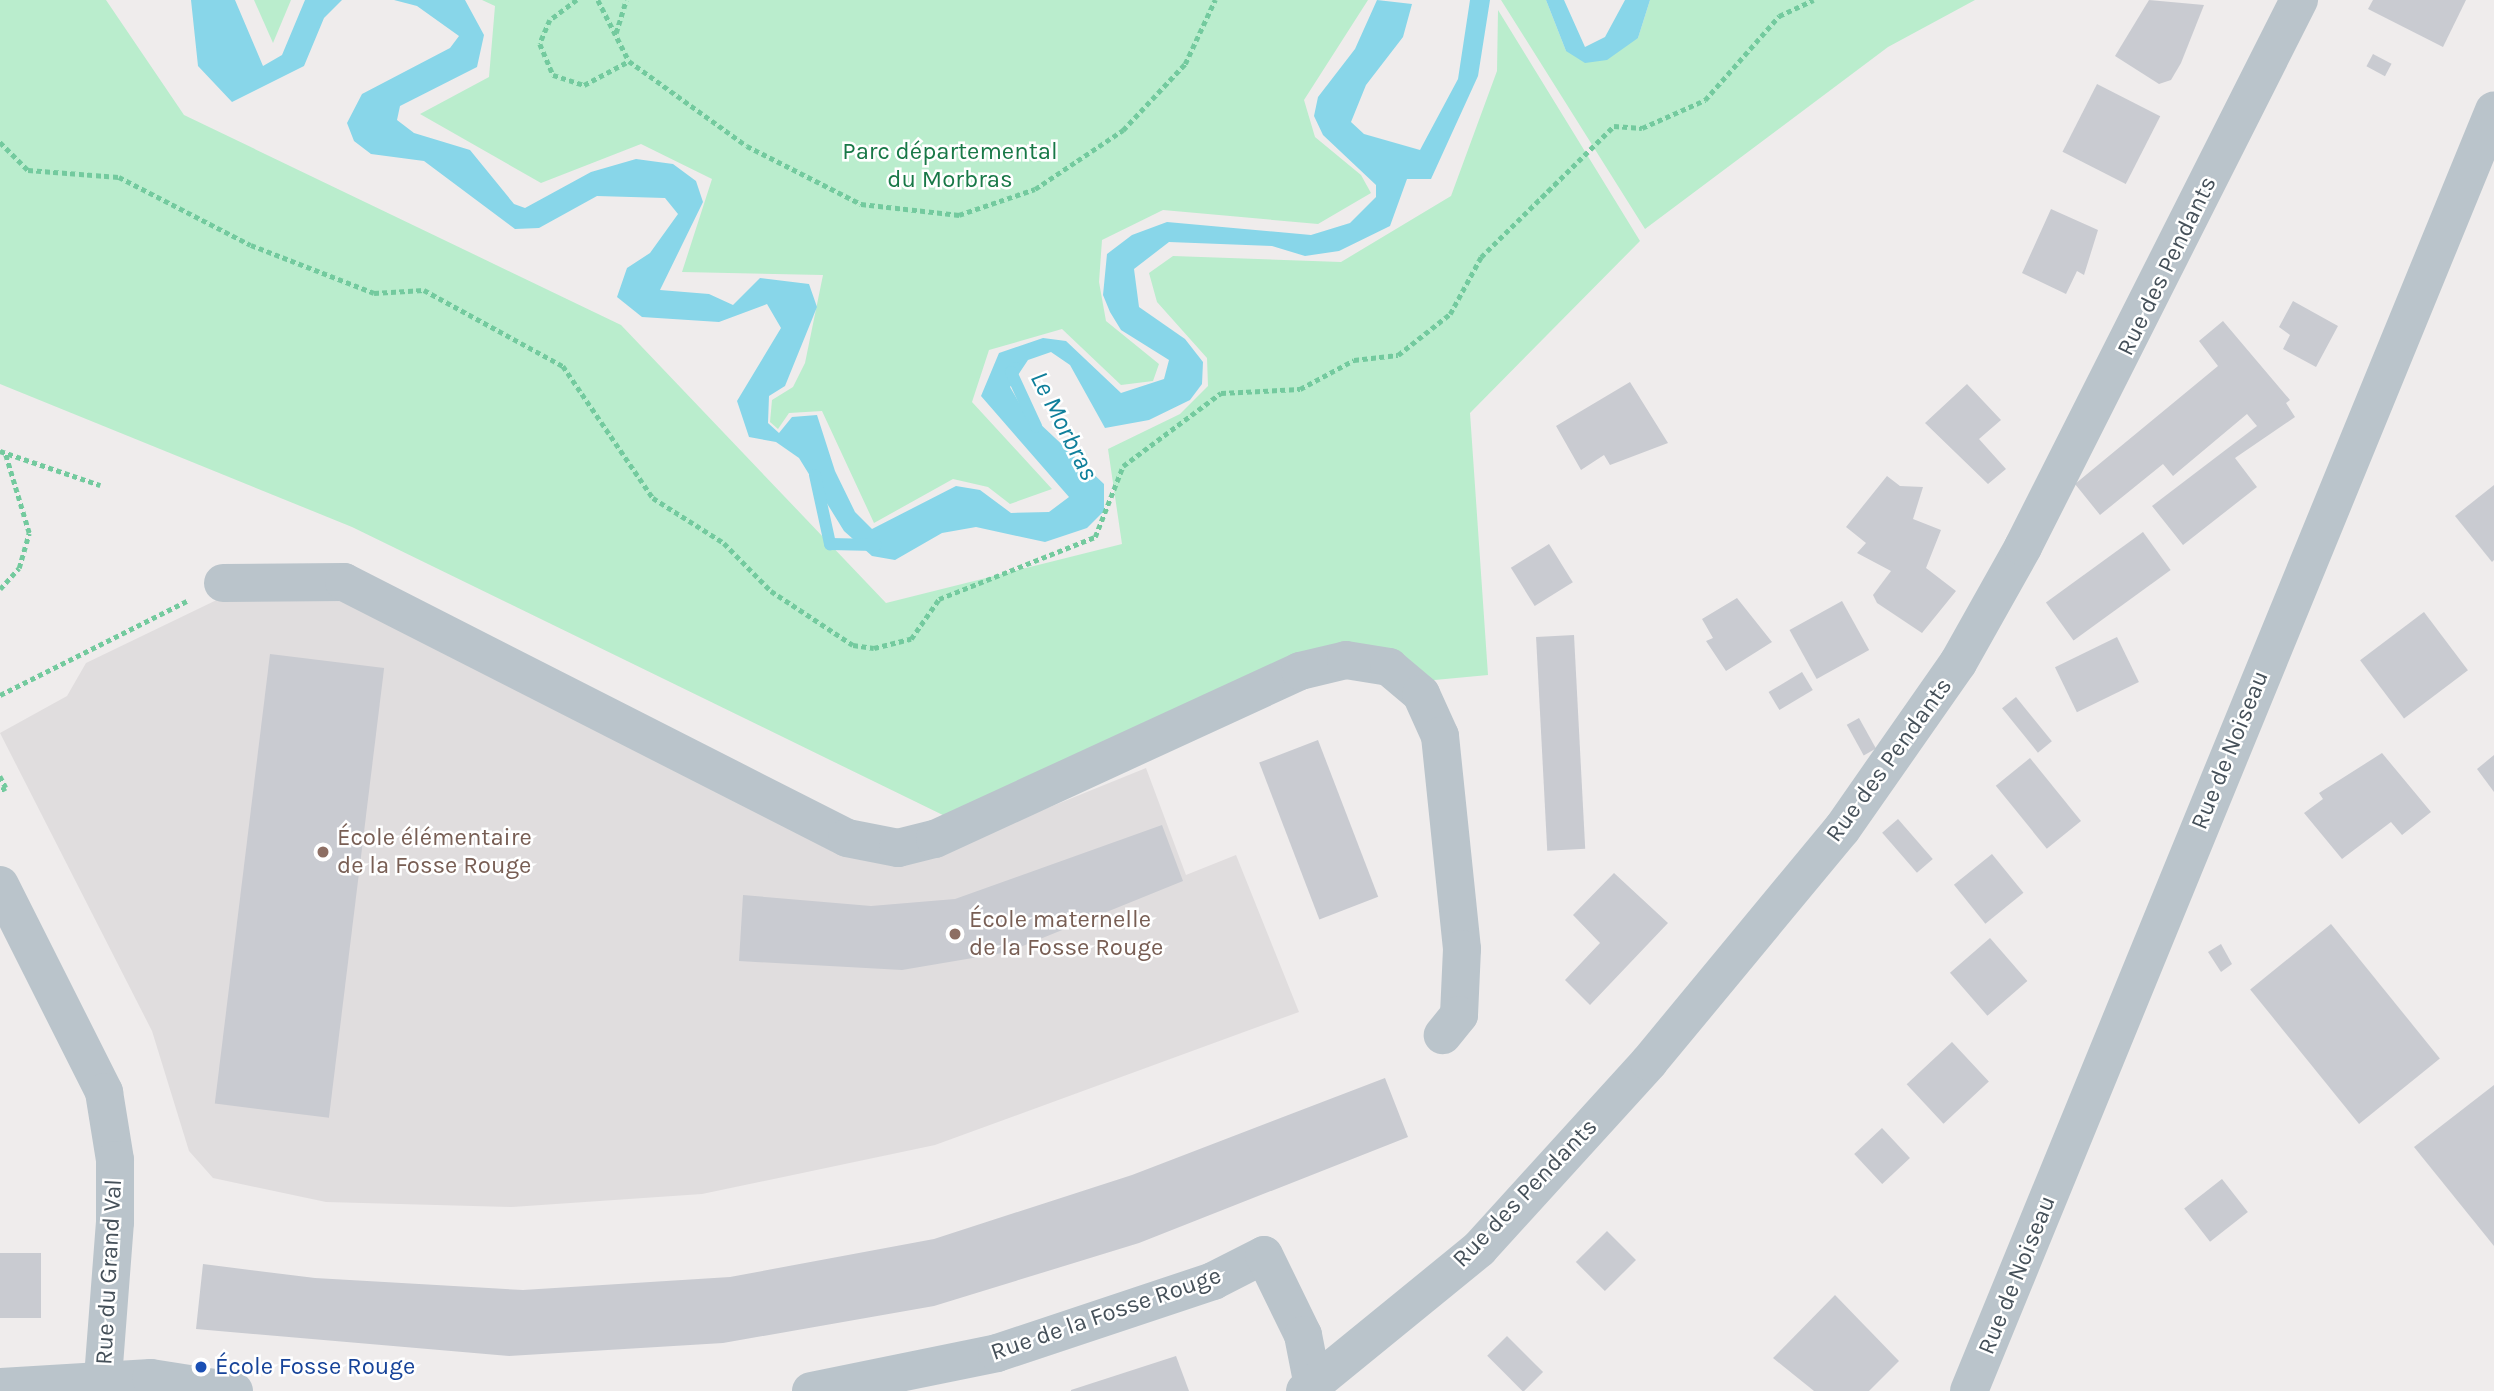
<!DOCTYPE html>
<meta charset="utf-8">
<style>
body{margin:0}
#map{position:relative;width:2494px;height:1391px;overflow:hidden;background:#efecec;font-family:Karla,sans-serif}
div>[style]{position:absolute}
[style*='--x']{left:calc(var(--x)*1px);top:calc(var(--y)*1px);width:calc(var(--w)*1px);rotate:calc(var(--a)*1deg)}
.education>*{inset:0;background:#e0ddde}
.green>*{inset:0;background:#baedcd}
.water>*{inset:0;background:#88d6e9}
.stream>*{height:12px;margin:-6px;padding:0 6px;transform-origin:6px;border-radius:6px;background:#88d6e9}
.building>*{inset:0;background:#c9cbd1;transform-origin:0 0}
.path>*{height:4.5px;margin-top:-2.25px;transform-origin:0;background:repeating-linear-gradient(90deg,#73ca9e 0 5px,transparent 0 8.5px)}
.minor>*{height:38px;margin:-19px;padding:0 19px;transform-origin:19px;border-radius:19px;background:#bac4cb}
.dots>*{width:19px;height:19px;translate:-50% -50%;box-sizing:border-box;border:4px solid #fff;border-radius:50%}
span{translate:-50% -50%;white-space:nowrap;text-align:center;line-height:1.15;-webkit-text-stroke:5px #fff;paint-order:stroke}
.park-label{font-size:24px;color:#187847}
.street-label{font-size:24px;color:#455059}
.education-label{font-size:24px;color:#785e54}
.left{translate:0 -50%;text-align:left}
.transit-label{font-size:24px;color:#164399}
.water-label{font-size:26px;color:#0f7f9b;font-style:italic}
</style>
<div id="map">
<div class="education">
<i style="clip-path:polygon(350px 594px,841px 856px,934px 854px,1146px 768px,1186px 875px,1236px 855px,1299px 1012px,935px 1145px,702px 1194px,512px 1207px,326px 1202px,213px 1178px,189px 1151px,152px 1031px,0 733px,67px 696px,86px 663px,227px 595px)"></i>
</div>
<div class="green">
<i style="clip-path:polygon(0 0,106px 0,184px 115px,621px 325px,886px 603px,1122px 544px,1108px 449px,1180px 414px,1208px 386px,1207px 358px,1157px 302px,1149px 273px,1173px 256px,1341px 262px,1451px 196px,1497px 71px,1498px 10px,1640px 241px,1470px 413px,1488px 675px,1424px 681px,1375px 650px,949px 818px,352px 527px,0 384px)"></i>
<i style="clip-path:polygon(254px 0,291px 0,273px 43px)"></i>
<i style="clip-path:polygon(482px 0,1368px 0,1304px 100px,1315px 137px,1361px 175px,1371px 193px,1318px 224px,1163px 210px,1102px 240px,1099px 282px,1106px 321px,1159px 364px,1153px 381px,1121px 385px,1062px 329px,989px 350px,972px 402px,1052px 489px,1010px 504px,988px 487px,953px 479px,874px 523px,822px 411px,789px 413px,778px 429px,770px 422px,772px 400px,793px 387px,805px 363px,823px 275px,682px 272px,712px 179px,641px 144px,541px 183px,420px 114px,489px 77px,495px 6px)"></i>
<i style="clip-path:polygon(1501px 0,1546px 0,1566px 51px,1638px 38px,1650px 0,1975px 0,1888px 47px,1645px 229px)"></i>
</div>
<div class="water">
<i style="clip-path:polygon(191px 0,235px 0,263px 66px,282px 55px,305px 0,342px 0,324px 18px,304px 66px,232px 102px,198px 66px)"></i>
<i style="clip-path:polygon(394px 0,465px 0,484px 35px,477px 67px,400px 106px,397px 120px,414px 133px,470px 150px,514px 204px,525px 208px,591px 172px,636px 159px,673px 164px,696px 181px,703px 202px,660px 290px,709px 294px,733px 305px,760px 278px,809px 284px,817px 307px,785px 386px,769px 396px,768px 423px,779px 433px,792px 417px,817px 415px,835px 471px,855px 512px,872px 529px,956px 486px,980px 490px,1011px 513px,1049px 512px,1069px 497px,981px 396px,999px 353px,1043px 338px,1066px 341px,1121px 393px,1164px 379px,1169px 360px,1121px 330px,1110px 312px,1103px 295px,1107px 254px,1132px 235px,1167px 222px,1311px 235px,1350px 223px,1376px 197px,1376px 185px,1323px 135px,1314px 116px,1318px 97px,1355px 49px,1377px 0,1412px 4px,1403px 37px,1366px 85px,1351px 122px,1364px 134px,1420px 150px,1458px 79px,1470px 0,1490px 0,1478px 76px,1431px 179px,1407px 179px,1390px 226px,1339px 251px,1305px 256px,1272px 246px,1169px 242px,1134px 269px,1139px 307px,1185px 339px,1203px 362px,1202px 384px,1190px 400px,1149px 420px,1105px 428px,1070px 365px,1051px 352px,1028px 360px,1010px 387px,1021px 406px,1104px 484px,1104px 511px,1087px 528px,1045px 542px,976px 527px,942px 533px,895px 560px,872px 556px,844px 531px,799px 458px,776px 442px,749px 437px,737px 401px,781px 328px,767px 304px,719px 322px,642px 317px,617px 297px,627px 268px,650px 253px,678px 214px,665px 198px,597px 196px,539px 228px,515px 229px,424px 161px,371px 154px,354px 141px,347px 123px,362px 94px,450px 48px,459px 36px,417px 6px)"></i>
<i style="clip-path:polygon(1546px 0,1564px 0,1585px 47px,1605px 37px,1625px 0,1650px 0,1638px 38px,1607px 60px,1585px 63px,1566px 51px)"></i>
</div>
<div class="stream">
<i style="--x:1015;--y:368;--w:6;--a:135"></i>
<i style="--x:1011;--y:372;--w:60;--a:65.2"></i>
<i style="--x:815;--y:475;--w:71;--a:77.7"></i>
<i style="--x:830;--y:544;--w:46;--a:1.2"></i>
</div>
<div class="building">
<i style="clip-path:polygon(2149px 0,2204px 5px,2181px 63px,2171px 80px,2159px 84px,2115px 56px)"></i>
<i style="clip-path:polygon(2373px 0,2466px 0,2443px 47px,2368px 9px)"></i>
<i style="left:2373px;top:54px;width:21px;height:14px;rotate:28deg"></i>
<i style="left:2097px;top:84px;width:71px;height:76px;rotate:27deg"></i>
<i style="clip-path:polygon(2051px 209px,2098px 230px,2084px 275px,2077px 271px,2066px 294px,2022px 273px)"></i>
<i style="clip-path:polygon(2293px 301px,2338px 326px,2316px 367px,2283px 349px,2290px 335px,2279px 327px)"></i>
<i style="clip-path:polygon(2223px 321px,2290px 400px,2286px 403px,2295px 417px,2235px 458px,2257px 487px,2183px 545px,2152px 506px,2257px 426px,2247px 414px,2173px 476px,2163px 464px,2100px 515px,2075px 484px,2218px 366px,2199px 341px)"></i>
<i style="clip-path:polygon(1630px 382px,1668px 443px,1610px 465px,1604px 455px,1581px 470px,1556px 426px)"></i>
<i style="clip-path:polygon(1967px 384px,2001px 420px,1979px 439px,2006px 469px,1988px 484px,1925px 423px)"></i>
<i style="clip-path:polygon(1887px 476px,1900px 486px,1923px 487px,1913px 519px,1941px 530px,1926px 568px,1956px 591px,1922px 633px,1877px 603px,1873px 595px,1891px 571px,1857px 553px,1866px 543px,1846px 527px)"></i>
<i style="clip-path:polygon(2494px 485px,2494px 560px,2492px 562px,2455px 516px)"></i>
<i style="left:2143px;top:532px;width:47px;height:120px;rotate:54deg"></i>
<i style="left:1549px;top:544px;width:45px;height:45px;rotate:58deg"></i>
<i style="clip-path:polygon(1737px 598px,1772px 642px,1726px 671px,1706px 641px,1713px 638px,1702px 619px)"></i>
<i style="left:1842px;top:601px;width:56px;height:60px;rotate:61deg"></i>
<i style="left:2424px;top:612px;width:73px;height:80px;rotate:53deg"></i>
<i style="left:1574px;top:635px;width:214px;height:38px;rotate:87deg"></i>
<i style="left:2117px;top:637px;width:50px;height:69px;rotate:64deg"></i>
<i style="left:270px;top:654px;width:115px;height:453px;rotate:7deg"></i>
<i style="left:1802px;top:672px;width:21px;height:39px;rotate:59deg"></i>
<i style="left:2016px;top:697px;width:57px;height:18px;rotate:51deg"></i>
<i style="left:1859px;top:718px;width:35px;height:14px;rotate:61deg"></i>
<i style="left:1318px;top:740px;width:168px;height:63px;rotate:69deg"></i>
<i style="clip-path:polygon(2382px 753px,2431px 812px,2402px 835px,2391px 822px,2342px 859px,2304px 813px,2323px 799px,2319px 793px)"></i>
<i style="clip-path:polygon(2494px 755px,2494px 792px,2477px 769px)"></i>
<i style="left:2030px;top:758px;width:81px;height:44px;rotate:51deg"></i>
<i style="left:1898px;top:819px;width:53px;height:21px;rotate:49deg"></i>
<i style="clip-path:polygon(1162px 825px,1183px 881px,1008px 952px,902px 970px,739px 961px,743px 895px,871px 906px,955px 899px)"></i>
<i style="left:1992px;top:854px;width:50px;height:49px;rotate:51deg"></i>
<i style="clip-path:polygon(1614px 873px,1668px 923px,1590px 1005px,1565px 980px,1600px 943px,1573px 915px)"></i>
<i style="left:2331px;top:924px;width:173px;height:104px;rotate:51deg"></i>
<i style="left:1990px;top:938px;width:57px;height:53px;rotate:49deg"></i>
<i style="clip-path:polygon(2221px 944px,2232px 964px,2221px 972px,2208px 952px)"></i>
<i style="left:1952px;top:1042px;width:54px;height:62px;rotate:47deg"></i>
<i style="clip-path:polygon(1385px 1078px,1408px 1137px,1139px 1243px,934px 1306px,723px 1343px,509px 1356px,196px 1329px,203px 1264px,315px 1278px,523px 1290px,730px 1277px,934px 1239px,1132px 1175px)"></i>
<i style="clip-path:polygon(2494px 1085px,2494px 1246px,2414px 1147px)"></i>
<i style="left:1882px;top:1128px;width:41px;height:38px;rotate:47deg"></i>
<i style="left:2222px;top:1179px;width:42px;height:48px;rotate:52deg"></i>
<i style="left:1607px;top:1231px;width:41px;height:44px;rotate:45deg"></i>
<i style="left:0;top:1253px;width:41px;height:65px"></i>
<i style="clip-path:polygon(1835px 1295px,1899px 1361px,1869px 1391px,1814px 1391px,1773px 1358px)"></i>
<i style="left:1507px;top:1336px;width:51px;height:28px;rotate:45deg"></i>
<i style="clip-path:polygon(1176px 1356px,1189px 1391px,1071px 1391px,1071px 1390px)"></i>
</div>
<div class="path">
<i style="--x:577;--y:0;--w:34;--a:143"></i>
<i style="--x:550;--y:20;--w:26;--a:113"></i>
<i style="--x:540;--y:44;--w:34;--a:67"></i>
<i style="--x:553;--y:75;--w:33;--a:18"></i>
<i style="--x:584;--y:85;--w:51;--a:-28.1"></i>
<i style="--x:598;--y:0;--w:68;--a:63.1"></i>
<i style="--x:629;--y:61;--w:145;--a:35.8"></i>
<i style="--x:747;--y:146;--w:128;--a:27"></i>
<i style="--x:861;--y:204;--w:99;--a:6.4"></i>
<i style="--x:959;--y:215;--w:80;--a:-18.9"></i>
<i style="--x:1035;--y:189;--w:106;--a:-33.8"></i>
<i style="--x:1123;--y:130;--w:91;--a:-46.8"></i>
<i style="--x:1185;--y:64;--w:71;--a:-64.9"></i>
<i style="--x:616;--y:33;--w:34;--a:-73"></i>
<i style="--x:0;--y:142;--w:40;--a:45"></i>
<i style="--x:28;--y:170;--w:91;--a:4.4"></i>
<i style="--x:119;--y:177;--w:148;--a:27.3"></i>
<i style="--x:251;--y:245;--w:132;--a:21.3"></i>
<i style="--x:374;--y:293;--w:50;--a:-3.4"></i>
<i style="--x:424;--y:290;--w:158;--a:28.7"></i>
<i style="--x:563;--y:366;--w:160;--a:55.7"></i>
<i style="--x:653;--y:498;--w:84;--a:32.4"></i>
<i style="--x:724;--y:543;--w:67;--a:45.6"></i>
<i style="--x:771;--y:591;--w:98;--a:33.4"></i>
<i style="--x:853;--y:645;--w:21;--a:8"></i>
<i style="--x:874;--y:648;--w:38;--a:-14"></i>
<i style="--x:911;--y:639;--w:49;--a:-55"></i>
<i style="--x:939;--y:599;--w:168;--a:-21.7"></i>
<i style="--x:1095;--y:537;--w:76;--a:-68.5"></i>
<i style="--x:1123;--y:466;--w:122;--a:-36.7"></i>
<i style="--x:1221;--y:393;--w:79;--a:-2.9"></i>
<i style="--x:1300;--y:389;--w:61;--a:-28.2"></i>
<i style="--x:1354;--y:360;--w:44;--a:-6.5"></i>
<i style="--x:1398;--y:355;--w:66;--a:-38.3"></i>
<i style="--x:1450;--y:314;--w:65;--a:-61.5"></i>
<i style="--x:1481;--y:257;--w:187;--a:-44.6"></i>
<i style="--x:1614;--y:126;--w:28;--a:4"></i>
<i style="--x:1642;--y:128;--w:69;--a:-24"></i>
<i style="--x:1705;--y:100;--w:112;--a:-48.6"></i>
<i style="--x:1779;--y:16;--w:38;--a:-25"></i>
<i style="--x:0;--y:451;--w:106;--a:18.8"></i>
<i style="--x:0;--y:589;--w:28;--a:-48"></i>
<i style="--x:19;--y:568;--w:36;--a:-74"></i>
<i style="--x:29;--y:533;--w:84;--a:-106.7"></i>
<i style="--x:0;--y:695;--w:209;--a:-26.7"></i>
<i style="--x:0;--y:776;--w:13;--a:63"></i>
<i style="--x:6;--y:788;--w:7;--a:153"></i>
</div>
<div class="minor">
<i style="--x:223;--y:583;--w:121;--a:-0.5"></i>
<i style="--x:344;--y:582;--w:564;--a:26.97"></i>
<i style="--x:847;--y:838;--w:52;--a:11.1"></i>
<i style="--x:898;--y:848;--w:38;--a:-14"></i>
<i style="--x:935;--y:839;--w:402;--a:-24.7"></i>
<i style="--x:1300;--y:671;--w:47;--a:-13.4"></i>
<i style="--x:1346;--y:660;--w:44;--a:9.2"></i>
<i style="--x:1389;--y:667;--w:42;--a:40.2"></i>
<i style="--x:1421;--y:694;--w:46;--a:65.7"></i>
<i style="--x:1440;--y:736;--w:214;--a:84.1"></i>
<i style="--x:1462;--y:949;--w:66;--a:92.6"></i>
<i style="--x:1459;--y:1015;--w:26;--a:129"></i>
<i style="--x:0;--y:885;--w:232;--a:63.3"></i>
<i style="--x:104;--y:1092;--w:69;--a:80.8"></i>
<i style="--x:115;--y:1160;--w:62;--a:90"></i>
<i style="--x:115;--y:1222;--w:169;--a:94.4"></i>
<i style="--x:0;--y:1387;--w:151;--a:-3.4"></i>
<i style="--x:151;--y:1378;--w:84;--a:8.9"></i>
<i style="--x:811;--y:1391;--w:190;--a:-11.5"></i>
<i style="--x:997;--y:1353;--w:228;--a:-18.4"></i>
<i style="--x:1213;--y:1281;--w:57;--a:-27"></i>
<i style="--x:1264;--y:1255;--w:89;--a:64"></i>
<i style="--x:1303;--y:1335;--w:47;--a:78.9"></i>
<i style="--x:1305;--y:1391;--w:225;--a:-39.2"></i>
<i style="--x:1479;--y:1249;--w:253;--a:-47.7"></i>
<i style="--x:1649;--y:1062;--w:303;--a:-50.4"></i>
<i style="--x:1842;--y:829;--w:203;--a:-55.1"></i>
<i style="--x:1958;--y:663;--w:133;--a:-60.7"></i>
<i style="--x:2023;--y:547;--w:613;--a:-63.23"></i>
<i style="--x:1969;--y:1391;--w:1384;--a:-67.71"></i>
</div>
<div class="dots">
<i style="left:323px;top:852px;background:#8d6e63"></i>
<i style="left:955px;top:934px;background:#8d6e63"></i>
<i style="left:201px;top:1367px;background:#1a4fb4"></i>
</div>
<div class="park-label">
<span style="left:950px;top:166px">Parc départemental<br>du Morbras</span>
</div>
<div class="street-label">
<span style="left:2167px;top:266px;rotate:-64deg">Rue des Pendants</span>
<span style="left:2230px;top:750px;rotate:-68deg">Rue de Noiseau</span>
<span style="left:1889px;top:760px;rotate:-54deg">Rue des Pendants</span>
<span style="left:1525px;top:1193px;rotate:-46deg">Rue des Pendants</span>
<span style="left:109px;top:1272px;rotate:-87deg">Rue du Grand Val</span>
<span style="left:2017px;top:1275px;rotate:-68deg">Rue de Noiseau</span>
<span style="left:1106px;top:1314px;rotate:-19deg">Rue de la Fosse Rouge</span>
</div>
<div class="education-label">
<span class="left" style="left:337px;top:852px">École élémentaire<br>de la Fosse Rouge</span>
<span class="left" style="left:969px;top:934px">École maternelle<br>de la Fosse Rouge</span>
</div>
<div class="transit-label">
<span class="left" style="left:215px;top:1367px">École Fosse Rouge</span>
</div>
<div class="water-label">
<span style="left:1064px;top:426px;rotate:63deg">Le Morbras</span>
</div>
</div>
